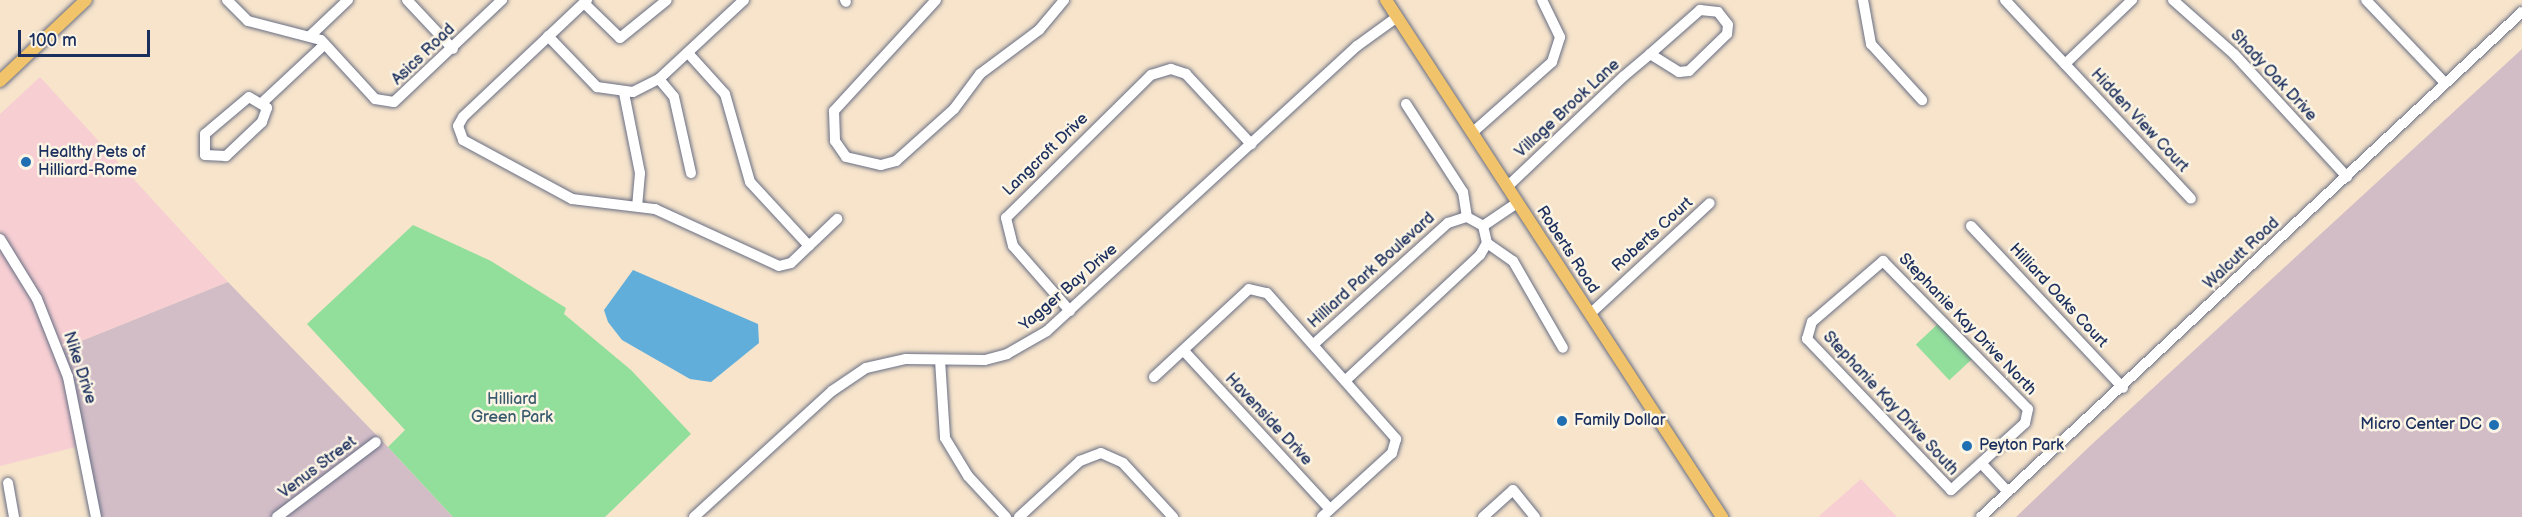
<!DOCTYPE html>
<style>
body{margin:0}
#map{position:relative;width:2522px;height:517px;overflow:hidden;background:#f7e4cb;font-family:"Balsamiq Sans",sans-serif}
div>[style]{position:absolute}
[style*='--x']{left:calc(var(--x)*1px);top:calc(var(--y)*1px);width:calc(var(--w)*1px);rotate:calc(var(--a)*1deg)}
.built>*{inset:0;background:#f7cfd3}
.industrial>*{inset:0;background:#d2bdc7}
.green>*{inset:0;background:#92df9c;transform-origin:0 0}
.water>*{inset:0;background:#61aedb}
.roads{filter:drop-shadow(0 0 2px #686e84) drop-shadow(0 0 2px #686e84)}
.minor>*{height:10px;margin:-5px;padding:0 5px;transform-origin:5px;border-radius:5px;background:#fff}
.major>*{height:12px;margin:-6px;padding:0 6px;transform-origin:6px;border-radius:6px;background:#f1c36a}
.dots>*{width:16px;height:16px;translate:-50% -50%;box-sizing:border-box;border:3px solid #fcf5e5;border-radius:50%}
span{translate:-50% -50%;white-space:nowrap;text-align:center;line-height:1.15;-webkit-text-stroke:5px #fcf5e5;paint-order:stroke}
.street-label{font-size:16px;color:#1b2f5e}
.poi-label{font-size:16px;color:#1b2f5e}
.left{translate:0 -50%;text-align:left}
.right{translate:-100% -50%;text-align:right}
.park-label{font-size:16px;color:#395b6e}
.scale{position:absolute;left:18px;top:30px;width:132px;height:27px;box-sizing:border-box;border:3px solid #1b2f5e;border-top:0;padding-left:8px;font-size:18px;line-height:21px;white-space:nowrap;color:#1b2f5e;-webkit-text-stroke:4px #fcf5e5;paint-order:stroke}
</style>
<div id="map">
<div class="built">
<i style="clip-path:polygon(40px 77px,228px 282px,59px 350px,84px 445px,0 466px,0 114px)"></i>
<i style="clip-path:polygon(1861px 479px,1897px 517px,1818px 517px)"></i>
</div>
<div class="industrial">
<i style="clip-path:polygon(2522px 49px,2522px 517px,2016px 517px,2090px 446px)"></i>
<i style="clip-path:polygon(228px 282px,388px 447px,453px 517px,96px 517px,59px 350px)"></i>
</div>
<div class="green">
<i style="clip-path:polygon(413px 225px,491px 261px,566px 308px,564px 314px,631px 370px,691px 434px,605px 517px,453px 517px,388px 447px,405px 430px,307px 324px)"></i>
<i style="left:1940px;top:322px;width:49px;height:33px;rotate:47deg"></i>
</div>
<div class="water">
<i style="clip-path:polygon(633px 270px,758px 324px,759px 343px,711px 382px,690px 379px,622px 340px,608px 322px,604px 310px)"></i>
</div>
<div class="roads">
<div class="minor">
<i style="--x:227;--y:0;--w:30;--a:45"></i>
<i style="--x:248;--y:21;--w:75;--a:14.6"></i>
<i style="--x:321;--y:40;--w:80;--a:47.5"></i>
<i style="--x:375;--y:99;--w:19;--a:9"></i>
<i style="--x:394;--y:102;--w:149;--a:-43.4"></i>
<i style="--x:407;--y:0;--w:67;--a:46.8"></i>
<i style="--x:587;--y:0;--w:170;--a:136.7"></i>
<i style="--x:463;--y:117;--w:10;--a:119"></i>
<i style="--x:458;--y:126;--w:15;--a:70"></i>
<i style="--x:463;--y:140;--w:124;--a:28.4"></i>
<i style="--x:572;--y:199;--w:84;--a:6.9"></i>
<i style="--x:655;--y:209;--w:136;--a:24.7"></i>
<i style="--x:779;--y:266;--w:12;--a:-14"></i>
<i style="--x:791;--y:263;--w:64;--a:-43.7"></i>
<i style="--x:845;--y:0;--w:2;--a:63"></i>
<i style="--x:936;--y:0;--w:151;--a:132.6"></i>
<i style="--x:834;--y:111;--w:30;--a:88"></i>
<i style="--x:835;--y:141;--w:19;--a:55"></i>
<i style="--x:846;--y:157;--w:36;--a:13"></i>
<i style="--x:881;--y:165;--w:16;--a:-15"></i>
<i style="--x:896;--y:161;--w:78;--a:-41.9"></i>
<i style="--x:954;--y:109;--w:44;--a:-53.4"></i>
<i style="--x:980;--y:74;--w:74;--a:-36.7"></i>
<i style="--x:1039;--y:30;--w:39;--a:-50"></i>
<i style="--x:1863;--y:0;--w:45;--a:79.7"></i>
<i style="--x:1871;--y:44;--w:76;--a:47.7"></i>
<i style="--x:2005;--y:0;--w:272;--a:46.9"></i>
<i style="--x:2173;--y:0;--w:81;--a:41.5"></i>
<i style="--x:2234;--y:54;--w:167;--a:47.4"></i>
<i style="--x:2366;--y:0;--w:115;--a:46.4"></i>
<i style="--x:584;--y:3;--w:50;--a:44.2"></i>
<i style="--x:620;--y:38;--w:60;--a:-39"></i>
<i style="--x:311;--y:35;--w:51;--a:-43.4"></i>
<i style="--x:548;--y:36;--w:71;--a:46.1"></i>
<i style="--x:597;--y:87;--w:36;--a:8"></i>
<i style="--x:633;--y:92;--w:29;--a:-27"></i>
<i style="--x:659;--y:79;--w:116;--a:-42.9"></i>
<i style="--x:688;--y:53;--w:55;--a:47.9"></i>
<i style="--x:725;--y:94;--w:91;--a:74.1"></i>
<i style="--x:750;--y:182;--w:87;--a:47.3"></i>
<i style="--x:2065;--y:64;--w:93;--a:-43.7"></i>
<i style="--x:659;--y:79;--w:23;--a:50"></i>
<i style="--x:674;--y:97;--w:78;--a:77.4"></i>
<i style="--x:624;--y:93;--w:82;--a:78.7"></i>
<i style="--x:640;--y:173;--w:33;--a:95"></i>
<i style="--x:249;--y:97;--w:21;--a:31"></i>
<i style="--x:267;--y:108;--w:15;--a:110"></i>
<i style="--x:262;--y:122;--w:50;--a:136.6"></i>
<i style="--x:226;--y:156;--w:21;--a:-177"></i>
<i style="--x:205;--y:155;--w:21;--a:-90"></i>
<i style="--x:205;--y:134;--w:57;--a:-40.1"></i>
<i style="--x:264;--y:101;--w:83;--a:-43.1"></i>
<i style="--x:1406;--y:104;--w:105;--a:57.1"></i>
<i style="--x:1463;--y:192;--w:25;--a:81"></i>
<i style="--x:1472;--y:133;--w:107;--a:-41.6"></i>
<i style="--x:1552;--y:62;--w:26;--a:-72"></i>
<i style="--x:1560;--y:37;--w:41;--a:-115.9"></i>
<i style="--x:1507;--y:187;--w:161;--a:-43.5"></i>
<i style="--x:1624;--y:76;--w:34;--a:-40"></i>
<i style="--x:1650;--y:54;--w:67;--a:-41.3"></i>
<i style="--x:1700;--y:10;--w:18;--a:6"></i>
<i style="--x:1718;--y:12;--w:16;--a:52"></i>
<i style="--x:1728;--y:25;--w:9;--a:96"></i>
<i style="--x:1727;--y:34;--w:53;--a:135.8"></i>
<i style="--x:1689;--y:71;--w:10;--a:174"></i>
<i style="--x:1679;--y:72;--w:34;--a:-148"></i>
<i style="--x:1971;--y:226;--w:222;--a:46.8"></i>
<i style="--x:0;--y:239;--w:70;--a:58.3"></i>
<i style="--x:37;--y:299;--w:84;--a:68.3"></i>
<i style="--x:68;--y:377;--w:143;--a:78.7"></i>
<i style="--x:1487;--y:243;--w:32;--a:35"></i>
<i style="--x:1513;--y:261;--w:100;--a:60.1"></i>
<i style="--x:1883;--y:261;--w:207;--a:45.6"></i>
<i style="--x:2028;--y:409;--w:14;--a:102"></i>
<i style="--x:2025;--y:423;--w:100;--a:137.8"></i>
<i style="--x:1951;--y:490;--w:209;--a:-133.6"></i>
<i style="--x:1807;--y:339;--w:18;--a:-74"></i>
<i style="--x:1812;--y:322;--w:94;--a:-40.7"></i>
<i style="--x:1070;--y:311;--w:86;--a:-131.2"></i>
<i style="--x:1013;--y:246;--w:29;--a:-104"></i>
<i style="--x:1006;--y:218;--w:204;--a:-44.6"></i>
<i style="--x:1151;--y:75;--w:21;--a:-17"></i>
<i style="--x:1171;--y:69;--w:16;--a:18"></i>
<i style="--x:1186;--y:74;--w:96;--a:47.1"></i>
<i style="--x:1590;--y:314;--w:163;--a:-42.8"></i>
<i style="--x:1314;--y:344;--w:181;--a:-42.1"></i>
<i style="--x:1448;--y:223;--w:20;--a:-18"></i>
<i style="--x:1467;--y:217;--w:18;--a:29"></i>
<i style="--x:1483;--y:226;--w:41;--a:-34.1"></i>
<i style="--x:1184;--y:351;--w:215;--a:47.3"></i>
<i style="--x:940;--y:360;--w:78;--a:86.3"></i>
<i style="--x:945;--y:438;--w:44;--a:58.8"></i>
<i style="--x:968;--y:476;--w:56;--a:47.2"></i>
<i style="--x:1154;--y:377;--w:129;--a:-42.8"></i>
<i style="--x:1249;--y:289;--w:18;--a:13"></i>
<i style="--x:1267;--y:293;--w:195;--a:48.5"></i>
<i style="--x:1396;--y:439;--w:15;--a:106"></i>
<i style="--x:1392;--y:453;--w:95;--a:137.6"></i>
<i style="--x:1346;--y:380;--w:183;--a:-43"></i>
<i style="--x:1480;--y:255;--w:14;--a:-60"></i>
<i style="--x:1487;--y:243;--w:17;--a:-103"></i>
<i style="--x:1982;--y:464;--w:38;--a:47"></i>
<i style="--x:8;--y:483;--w:35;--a:80"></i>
<i style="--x:277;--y:517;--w:124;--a:-37.1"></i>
<i style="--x:694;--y:517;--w:187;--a:-42.4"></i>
<i style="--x:832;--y:391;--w:41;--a:-34.1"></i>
<i style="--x:866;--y:368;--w:41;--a:-12.7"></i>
<i style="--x:906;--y:359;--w:79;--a:0.7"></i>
<i style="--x:985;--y:360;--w:23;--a:-15"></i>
<i style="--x:1007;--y:354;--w:46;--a:-29.9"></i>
<i style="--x:1047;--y:331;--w:421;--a:-42.6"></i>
<i style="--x:1357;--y:46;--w:49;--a:-35.9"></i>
<i style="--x:1019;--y:517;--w:83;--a:-42.6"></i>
<i style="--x:1080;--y:461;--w:22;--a:-21"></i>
<i style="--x:1101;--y:453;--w:24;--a:24"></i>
<i style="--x:1123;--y:463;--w:74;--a:47.2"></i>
<i style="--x:1483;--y:517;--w:40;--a:-42"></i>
<i style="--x:1513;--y:490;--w:35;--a:51"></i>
<i style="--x:1981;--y:517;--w:740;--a:-43.03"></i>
</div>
<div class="major">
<i style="--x:1386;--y:0;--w:617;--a:56.98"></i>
<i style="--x:0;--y:81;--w:118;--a:-43.3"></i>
</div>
</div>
<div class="dots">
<i style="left:26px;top:162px;background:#1f6fb2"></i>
<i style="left:1562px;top:421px;background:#1f6fb2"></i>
<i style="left:2494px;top:425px;background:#1f6fb2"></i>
<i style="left:1967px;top:446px;background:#1f6fb2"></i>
</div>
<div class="street-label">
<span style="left:424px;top:55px;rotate:-44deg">Asics Road</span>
<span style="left:2273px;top:76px;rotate:47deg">Shady Oak Drive</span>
<span style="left:1568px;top:109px;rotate:-43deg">Village Brook Lane</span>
<span style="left:2139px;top:121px;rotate:47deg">Hidden View Court</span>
<span style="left:1046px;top:155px;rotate:-44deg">Langcroft Drive</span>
<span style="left:1653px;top:235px;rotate:-42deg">Roberts Court</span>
<span style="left:1567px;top:250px;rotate:57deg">Roberts Road</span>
<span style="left:2242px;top:254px;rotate:-43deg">Walcutt Road</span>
<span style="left:1372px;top:271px;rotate:-42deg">Hilliard Park Boulevard</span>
<span style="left:1069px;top:288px;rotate:-41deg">Yagger Bay Drive</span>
<span style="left:2058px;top:296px;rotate:47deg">Hilliard Oaks Court</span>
<span style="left:1967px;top:325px;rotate:46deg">Stephanie Kay Drive North</span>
<span style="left:79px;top:368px;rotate:72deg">Nike Drive</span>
<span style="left:1890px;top:404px;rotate:47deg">Stephanie Kay Drive South</span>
<span style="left:1268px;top:420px;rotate:47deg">Havenside Drive</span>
<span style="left:318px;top:468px;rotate:-37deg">Venus Street</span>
</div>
<div class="poi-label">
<span class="left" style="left:38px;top:162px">Healthy Pets of<br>Hilliard-Rome</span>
<span class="left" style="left:1574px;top:421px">Family Dollar</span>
<span class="right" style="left:2482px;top:425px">Micro Center DC</span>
<span class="left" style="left:1979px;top:446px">Peyton Park</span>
</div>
<div class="park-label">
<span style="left:512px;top:409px">Hilliard<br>Green Park</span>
</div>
<div class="scale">100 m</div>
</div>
